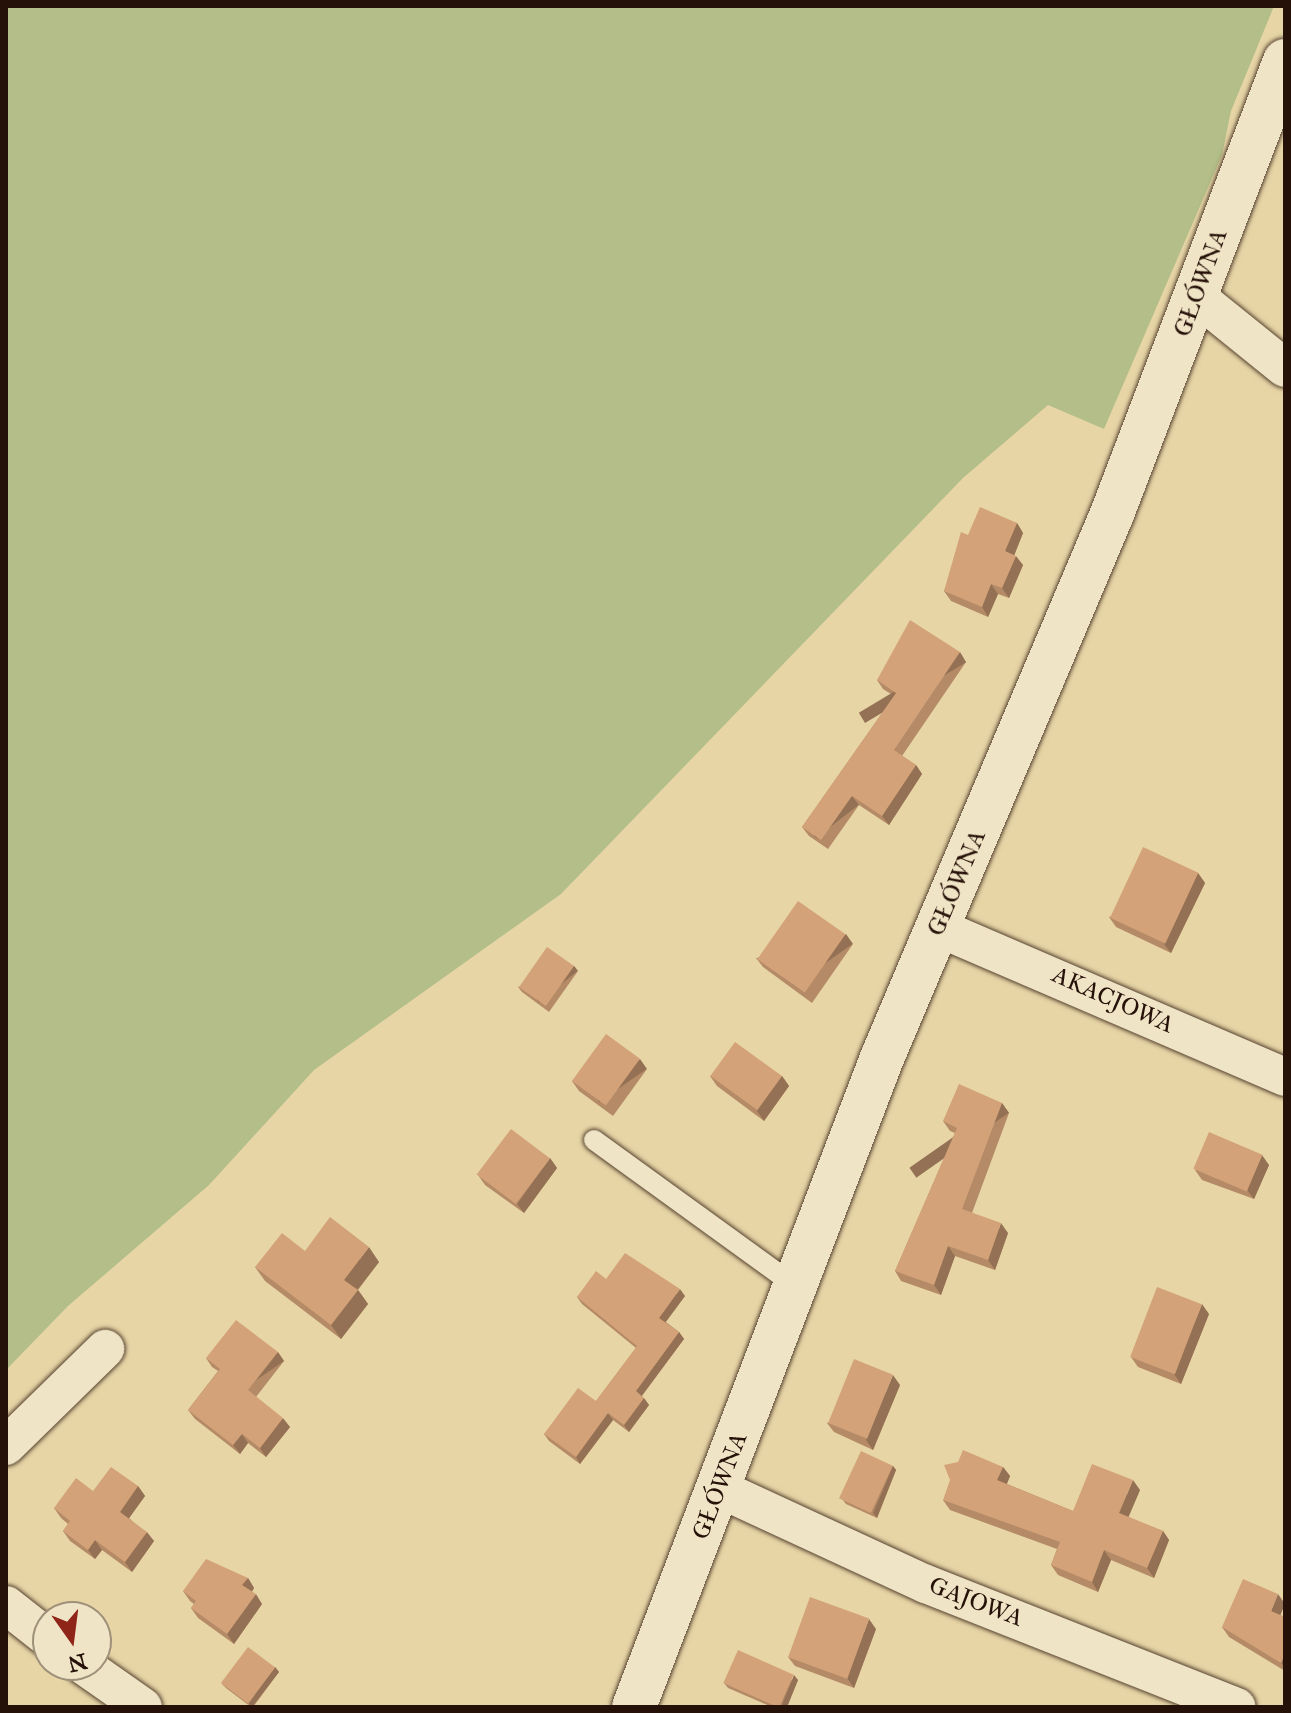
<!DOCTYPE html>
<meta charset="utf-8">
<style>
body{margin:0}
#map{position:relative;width:1291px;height:1713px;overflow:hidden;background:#e7d5a6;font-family:"IM FELL Great Primer",serif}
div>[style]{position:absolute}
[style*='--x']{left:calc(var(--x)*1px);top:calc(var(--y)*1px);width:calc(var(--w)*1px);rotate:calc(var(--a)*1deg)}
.green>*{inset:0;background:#b3be88}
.roads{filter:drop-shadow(0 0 2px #564230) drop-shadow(0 0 2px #564230)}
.lane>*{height:20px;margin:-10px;padding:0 10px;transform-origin:10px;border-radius:10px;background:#efe4c5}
.street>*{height:38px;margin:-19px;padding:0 19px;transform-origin:19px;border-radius:19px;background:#efe4c5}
.secondary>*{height:44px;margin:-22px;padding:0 22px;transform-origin:22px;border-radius:22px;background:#efe4c5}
.wall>*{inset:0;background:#b58b67}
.shaded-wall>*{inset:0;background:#947154;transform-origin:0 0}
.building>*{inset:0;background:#d3a278;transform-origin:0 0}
span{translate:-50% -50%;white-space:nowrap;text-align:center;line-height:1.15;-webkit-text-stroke:6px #efe4c5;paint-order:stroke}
.street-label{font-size:24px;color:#261109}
.frame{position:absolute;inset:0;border:8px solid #261109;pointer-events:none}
.north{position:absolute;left:32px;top:1601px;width:80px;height:80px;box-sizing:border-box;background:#efe4c5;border:2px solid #9f907a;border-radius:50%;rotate:166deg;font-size:22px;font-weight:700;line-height:32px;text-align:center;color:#261109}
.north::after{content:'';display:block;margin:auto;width:28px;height:36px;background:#8f2418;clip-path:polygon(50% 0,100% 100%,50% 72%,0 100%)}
</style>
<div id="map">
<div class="green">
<i style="clip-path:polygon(6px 6px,1274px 6px,1231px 111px,1222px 155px,1104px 429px,1048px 405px,963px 478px,561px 894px,314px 1070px,209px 1185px,68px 1306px,6px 1370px)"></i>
</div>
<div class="roads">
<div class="lane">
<i style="--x:594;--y:1140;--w:251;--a:35.9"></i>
</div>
<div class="street">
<i style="--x:1197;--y:297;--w:113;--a:38.9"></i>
<i style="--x:939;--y:928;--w:377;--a:23.3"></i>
<i style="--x:6;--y:1446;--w:139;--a:-44.4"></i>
<i style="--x:720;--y:1489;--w:227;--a:24.8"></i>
<i style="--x:926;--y:1584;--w:334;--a:21.6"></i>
<i style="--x:6;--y:1605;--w:53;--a:38.2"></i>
<i style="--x:83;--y:1665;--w:73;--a:35"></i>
</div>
<div class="secondary">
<i style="--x:634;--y:1707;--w:695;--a:-69.09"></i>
<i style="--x:882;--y:1058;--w:591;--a:-67.08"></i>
<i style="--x:1112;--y:514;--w:485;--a:-69.1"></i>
</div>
</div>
<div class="wall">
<i style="clip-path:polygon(1017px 523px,1023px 533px,1014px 555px,1023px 565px,1009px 598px,998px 594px,988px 617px,951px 601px,944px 591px,968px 535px)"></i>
<i style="clip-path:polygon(966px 662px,902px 756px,916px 765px,922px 774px,889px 825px,859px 805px,828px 849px,809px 836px,802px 827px,894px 696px,883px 689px,877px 680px)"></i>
<i style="clip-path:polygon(1198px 873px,1205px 883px,1171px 953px,1116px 927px,1109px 917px)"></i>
<i style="clip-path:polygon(853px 944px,812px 1003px,763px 967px,756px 958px)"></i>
<i style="clip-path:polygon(574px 966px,578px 971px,549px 1012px,522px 992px,518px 987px)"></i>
<i style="clip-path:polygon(647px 1069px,613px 1116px,579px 1091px,572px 1081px)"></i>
<i style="clip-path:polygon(710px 1076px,782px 1076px,789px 1086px,764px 1121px,717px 1086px)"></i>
<i style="clip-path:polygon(1002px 1103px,1009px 1113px,972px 1213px,1008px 1233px,995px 1270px,955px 1256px,941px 1295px,901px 1281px,895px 1271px,955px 1133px,950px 1131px,943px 1121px)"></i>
<i style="clip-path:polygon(550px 1158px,557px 1168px,524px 1213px,485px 1185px,478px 1175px)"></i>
<i style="clip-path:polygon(1269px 1165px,1254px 1199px,1202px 1180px,1195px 1170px)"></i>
<i style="clip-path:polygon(305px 1251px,379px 1262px,358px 1290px,368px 1304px,341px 1339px,265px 1281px,255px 1267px)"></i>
<i style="clip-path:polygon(606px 1279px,685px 1296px,666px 1322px,679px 1332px,684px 1339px,642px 1396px,649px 1405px,629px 1432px,613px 1420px,580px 1464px,549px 1441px,544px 1434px,596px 1401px,636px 1348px,582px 1304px,577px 1297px)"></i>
<i style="clip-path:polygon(1209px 1314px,1181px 1384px,1138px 1367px,1131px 1357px)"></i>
<i style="clip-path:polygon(206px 1358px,284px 1361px,256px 1397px,290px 1427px,266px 1457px,248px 1443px,240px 1454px,195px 1419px,188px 1410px,218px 1371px,212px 1367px)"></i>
<i style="clip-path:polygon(900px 1385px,873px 1450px,834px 1432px,827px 1423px)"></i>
<i style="clip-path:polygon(893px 1466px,896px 1470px,877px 1518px,846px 1504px,842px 1499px)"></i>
<i style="clip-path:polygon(1003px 1467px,1010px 1476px,1007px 1484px,1073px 1511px,1140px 1490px,1128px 1517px,1163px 1531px,1169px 1540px,1154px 1578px,1111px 1560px,1098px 1592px,1058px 1575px,1051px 1565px,1057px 1549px,950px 1510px,943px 1500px)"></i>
<i style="clip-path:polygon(138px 1486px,145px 1496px,129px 1518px,154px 1541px,132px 1572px,102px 1550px,95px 1559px,70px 1541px,63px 1531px,68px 1524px,61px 1518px,54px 1508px,93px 1491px)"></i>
<i style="clip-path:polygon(248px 1578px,254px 1588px,252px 1592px,262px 1604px,234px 1644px,198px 1618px,191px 1608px,194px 1604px,190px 1601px,183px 1591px)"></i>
<i style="clip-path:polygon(1280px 1615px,1285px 1617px,1285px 1671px,1229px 1637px,1222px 1627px)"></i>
<i style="clip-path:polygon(876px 1629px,854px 1688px,795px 1666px,788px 1657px)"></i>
<i style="clip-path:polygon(275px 1667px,279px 1672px,253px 1707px,251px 1707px,226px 1688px,222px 1684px)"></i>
<i style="clip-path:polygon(798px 1680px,787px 1707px,772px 1707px,728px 1688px,724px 1683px)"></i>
</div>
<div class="shaded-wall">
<i style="clip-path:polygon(1017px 523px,1023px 533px,1012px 561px,1005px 551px)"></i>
<i style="clip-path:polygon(1016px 556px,1023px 565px,1009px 598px,1002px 588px)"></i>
<i style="clip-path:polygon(991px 584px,998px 594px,988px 617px,982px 607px)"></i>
<i style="left:960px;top:652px;width:12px;height:118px;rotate:59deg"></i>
<i style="clip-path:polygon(916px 765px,922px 774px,889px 825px,882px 816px)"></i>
<i style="left:852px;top:796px;width:11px;height:54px;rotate:52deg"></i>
<i style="clip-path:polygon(1198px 873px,1205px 883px,1171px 953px,1164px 944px)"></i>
<i style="left:846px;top:934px;width:12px;height:72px;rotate:55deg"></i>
<i style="left:574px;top:966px;width:6px;height:50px;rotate:51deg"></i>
<i style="left:640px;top:1059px;width:12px;height:58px;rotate:55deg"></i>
<i style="clip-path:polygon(782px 1076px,789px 1086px,764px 1121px,757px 1111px)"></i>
<i style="left:1002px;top:1103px;width:12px;height:113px;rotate:55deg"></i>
<i style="clip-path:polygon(1262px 1155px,1269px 1165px,1254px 1199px,1247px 1190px)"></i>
<i style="clip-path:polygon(550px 1158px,557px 1168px,524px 1213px,517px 1204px)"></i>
<i style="clip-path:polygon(1001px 1223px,1008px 1233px,995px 1270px,988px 1260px)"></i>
<i style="clip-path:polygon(948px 1246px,955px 1256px,941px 1295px,934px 1285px)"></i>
<i style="clip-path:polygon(369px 1247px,379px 1262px,354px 1294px,344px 1280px)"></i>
<i style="clip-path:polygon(680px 1289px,685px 1296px,664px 1324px,659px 1318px)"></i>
<i style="clip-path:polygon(358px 1290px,368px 1304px,341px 1339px,331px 1325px)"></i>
<i style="clip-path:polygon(1202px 1304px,1209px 1314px,1181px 1384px,1174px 1374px)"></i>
<i style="clip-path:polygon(679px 1332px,684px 1339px,640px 1398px,636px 1391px)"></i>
<i style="left:278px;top:1352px;width:11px;height:48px;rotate:56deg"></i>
<i style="clip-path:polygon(893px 1375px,900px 1385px,873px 1450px,866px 1440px)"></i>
<i style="clip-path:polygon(644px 1398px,649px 1405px,629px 1432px,624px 1425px)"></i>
<i style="clip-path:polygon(608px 1413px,613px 1420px,580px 1464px,576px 1457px)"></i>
<i style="clip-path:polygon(283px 1418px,290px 1427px,266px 1457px,260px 1448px)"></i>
<i style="clip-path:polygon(242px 1434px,248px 1443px,240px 1454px,233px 1445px)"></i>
<i style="clip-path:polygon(893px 1466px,896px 1470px,877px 1518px,873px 1513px)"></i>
<i style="clip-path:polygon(1003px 1467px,1010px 1476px,1004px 1490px,997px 1480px)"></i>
<i style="clip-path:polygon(1133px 1480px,1140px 1490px,1126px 1523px,1119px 1513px)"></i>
<i style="clip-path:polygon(138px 1486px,145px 1496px,127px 1521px,120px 1512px)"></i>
<i style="clip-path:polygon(1163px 1531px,1169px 1540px,1154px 1578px,1147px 1568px)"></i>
<i style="clip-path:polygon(147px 1532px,154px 1541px,132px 1572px,125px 1562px)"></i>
<i style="clip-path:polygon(95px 1540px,102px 1550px,95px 1559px,88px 1550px)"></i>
<i style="clip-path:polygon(1104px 1550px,1111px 1560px,1098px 1592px,1092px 1582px)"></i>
<i style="clip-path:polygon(248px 1578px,254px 1588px,249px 1595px,242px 1585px)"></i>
<i style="clip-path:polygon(256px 1594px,262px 1604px,234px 1644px,227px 1634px)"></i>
<i style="clip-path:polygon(1278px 1594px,1285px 1604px,1278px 1621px,1271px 1611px)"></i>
<i style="clip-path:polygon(869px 1619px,876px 1629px,854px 1688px,847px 1678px)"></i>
<i style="clip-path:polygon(1285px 1654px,1285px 1668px,1281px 1663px)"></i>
<i style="clip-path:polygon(275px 1667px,279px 1672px,252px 1707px,249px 1703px)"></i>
<i style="clip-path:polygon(794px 1675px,798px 1680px,787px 1707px,781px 1707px)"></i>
</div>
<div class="building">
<i style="clip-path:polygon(980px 507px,1017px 523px,1005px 551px,1016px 556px,1002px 588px,991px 584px,982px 607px,944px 591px,961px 532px,968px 535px)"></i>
<i style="clip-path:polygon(910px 620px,960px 652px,894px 750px,916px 765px,882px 816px,852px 796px,821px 840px,802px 827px,896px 693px,877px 680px)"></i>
<i style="left:1143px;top:847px;width:61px;height:78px;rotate:25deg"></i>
<i style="left:798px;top:901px;width:58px;height:71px;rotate:35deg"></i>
<i style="left:547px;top:947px;width:33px;height:49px;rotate:35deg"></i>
<i style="left:606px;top:1034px;width:42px;height:58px;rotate:36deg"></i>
<i style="left:735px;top:1042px;width:58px;height:42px;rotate:36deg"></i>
<i style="clip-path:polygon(959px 1084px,1002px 1103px,962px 1209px,1001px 1223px,988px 1260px,948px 1246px,934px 1285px,895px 1271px,957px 1128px,943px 1121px)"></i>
<i style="left:511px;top:1129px;width:49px;height:57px;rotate:37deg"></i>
<i style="left:1209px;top:1132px;width:58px;height:40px;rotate:23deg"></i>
<i style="clip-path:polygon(330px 1217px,369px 1247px,344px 1280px,358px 1290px,331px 1325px,255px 1267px,282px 1233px,305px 1251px)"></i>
<i style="clip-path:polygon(625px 1253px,680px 1289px,659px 1318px,679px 1332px,636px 1391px,644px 1398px,624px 1425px,608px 1413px,576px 1457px,544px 1434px,578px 1388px,596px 1401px,637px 1346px,577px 1297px,596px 1271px,606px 1279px)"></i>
<i style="left:1157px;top:1287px;width:48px;height:75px;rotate:21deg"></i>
<i style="clip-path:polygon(236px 1320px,278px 1352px,248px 1390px,283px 1418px,260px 1448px,242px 1434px,233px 1445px,188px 1410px,220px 1369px,206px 1358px)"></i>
<i style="left:854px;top:1359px;width:42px;height:69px;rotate:22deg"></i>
<i style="clip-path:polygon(963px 1450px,1003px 1467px,997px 1480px,1073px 1511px,1092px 1464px,1133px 1480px,1119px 1513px,1163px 1531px,1147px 1568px,1104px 1550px,1092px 1582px,1051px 1565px,1060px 1542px,943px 1500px,950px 1480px,944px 1465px,958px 1462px)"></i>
<i style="left:861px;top:1451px;width:35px;height:52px;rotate:25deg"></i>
<i style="clip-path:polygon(111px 1467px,138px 1486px,120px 1512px,147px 1532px,125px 1562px,95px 1540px,88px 1550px,63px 1531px,70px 1521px,54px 1508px,76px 1478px,93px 1491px)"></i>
<i style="clip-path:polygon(206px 1559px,248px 1578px,242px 1585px,256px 1594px,227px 1634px,191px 1608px,196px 1601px,183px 1591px)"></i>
<i style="clip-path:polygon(1243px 1579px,1278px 1594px,1271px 1611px,1285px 1617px,1285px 1654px,1281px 1663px,1222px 1627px)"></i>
<i style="left:810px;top:1597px;width:63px;height:64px;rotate:20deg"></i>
<i style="left:248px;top:1647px;width:34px;height:45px;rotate:37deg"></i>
<i style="left:738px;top:1650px;width:61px;height:36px;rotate:24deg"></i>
</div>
<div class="street-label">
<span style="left:1201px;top:283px;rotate:-70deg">GŁÓWNA</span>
<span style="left:957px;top:883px;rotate:-67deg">GŁÓWNA</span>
<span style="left:1113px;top:1000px;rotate:24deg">AKACJOWA</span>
<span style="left:720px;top:1486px;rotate:-69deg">GŁÓWNA</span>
<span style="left:976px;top:1602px;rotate:21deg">GAJOWA</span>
</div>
<div class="frame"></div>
<div class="north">N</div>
</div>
